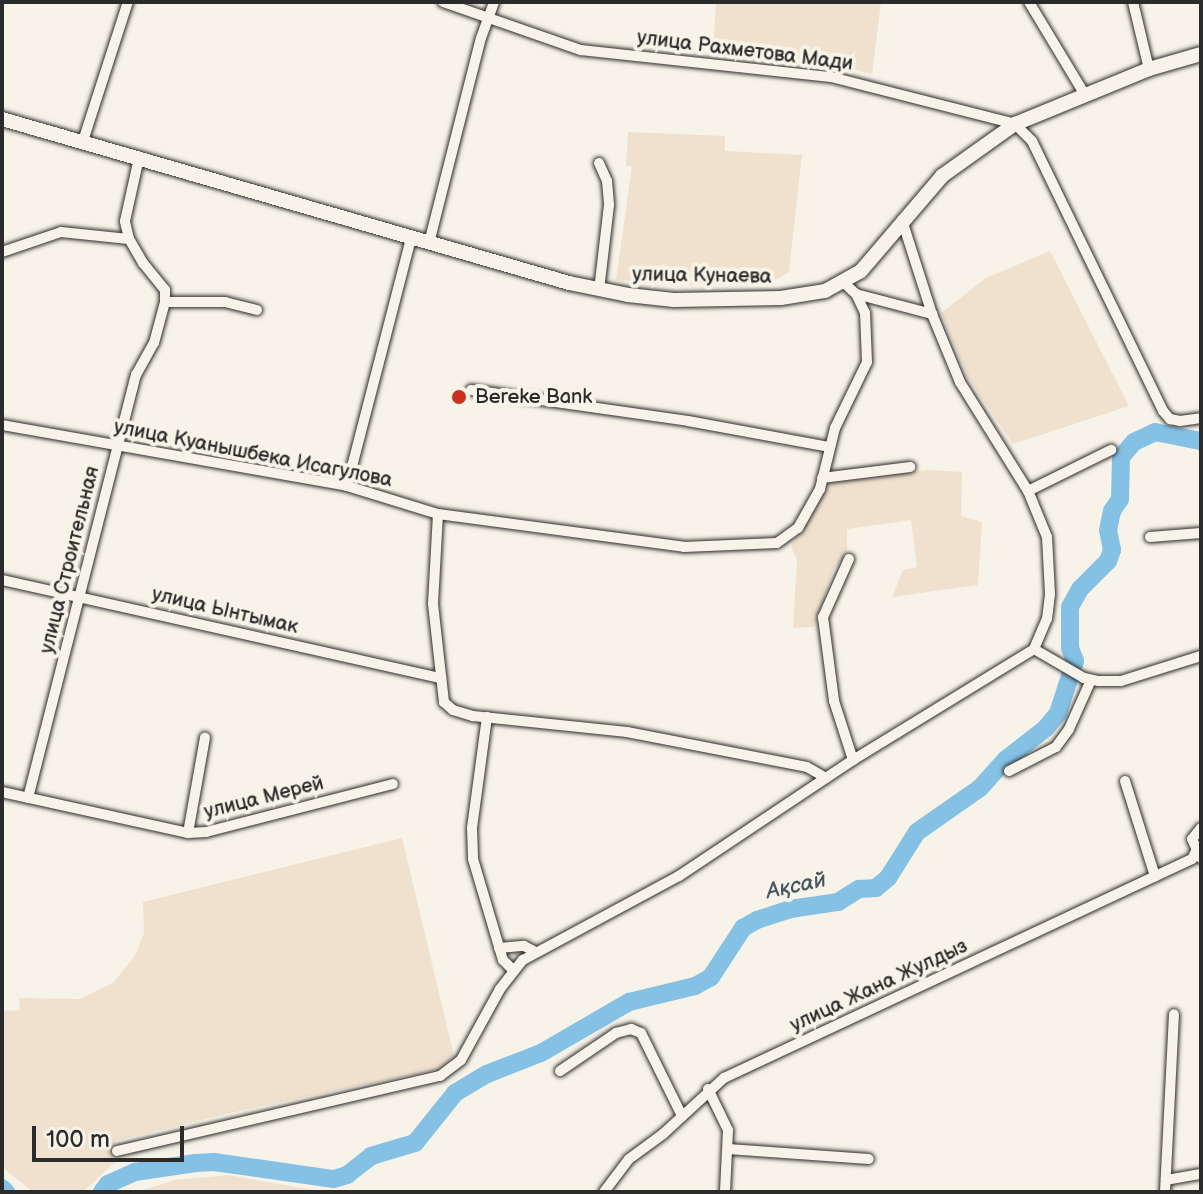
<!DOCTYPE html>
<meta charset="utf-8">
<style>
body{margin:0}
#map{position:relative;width:1203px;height:1194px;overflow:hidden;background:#f7f3e8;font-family:"Balsamiq Sans",sans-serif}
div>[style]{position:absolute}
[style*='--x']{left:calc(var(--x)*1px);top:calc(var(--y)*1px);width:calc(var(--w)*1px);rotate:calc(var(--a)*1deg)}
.built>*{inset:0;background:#efe1cd}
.river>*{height:18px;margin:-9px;padding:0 9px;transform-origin:9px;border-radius:9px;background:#85c1e4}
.roads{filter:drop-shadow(0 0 2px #2b2b2b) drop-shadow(0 0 2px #2b2b2b)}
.street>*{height:10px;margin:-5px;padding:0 5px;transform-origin:5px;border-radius:5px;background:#f7f3e8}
.secondary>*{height:14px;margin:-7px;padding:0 7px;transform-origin:7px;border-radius:7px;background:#f7f3e8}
.dots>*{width:22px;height:22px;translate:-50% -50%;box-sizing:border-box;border:4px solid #f7f3e8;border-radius:50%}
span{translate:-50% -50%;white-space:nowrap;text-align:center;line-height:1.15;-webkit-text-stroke:8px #f7f3e8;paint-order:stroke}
.street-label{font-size:20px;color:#2b2b2b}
.poi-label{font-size:20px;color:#2b2b2b}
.left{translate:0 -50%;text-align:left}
.water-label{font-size:22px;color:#465862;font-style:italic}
.frame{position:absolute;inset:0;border:4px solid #2b2b2b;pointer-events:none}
.scale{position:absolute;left:32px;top:1126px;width:152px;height:36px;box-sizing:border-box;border:4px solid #2b2b2b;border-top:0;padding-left:10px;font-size:24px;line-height:28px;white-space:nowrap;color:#2b2b2b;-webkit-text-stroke:6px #f7f3e8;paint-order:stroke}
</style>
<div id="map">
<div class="built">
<i style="clip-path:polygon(716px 2px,881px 2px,872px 74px,848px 68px,713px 54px)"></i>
<i style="clip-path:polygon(628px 132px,725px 136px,725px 151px,802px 155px,789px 272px,772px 282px,679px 285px,616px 280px,632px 166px,626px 166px)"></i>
<i style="clip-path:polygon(1050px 251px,1129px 406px,1013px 444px,968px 378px,941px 313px,986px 278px)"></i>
<i style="clip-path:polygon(927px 470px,962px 472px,961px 516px,982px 522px,978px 585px,892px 597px,903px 570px,917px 567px,911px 520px,847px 529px,847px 553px,833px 570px,814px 627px,793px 628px,797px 560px,791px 546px,831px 483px)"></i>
<i style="clip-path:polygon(402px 838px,454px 1056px,440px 1069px,234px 1112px,115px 1141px,119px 1158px,83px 1192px,33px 1192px,2px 1167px,2px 1011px,20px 1010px,19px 998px,80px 999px,113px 983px,135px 956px,144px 933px,143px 902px)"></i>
<i style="clip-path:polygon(228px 1175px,324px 1192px,137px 1192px,175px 1180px)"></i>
</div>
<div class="river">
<i style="--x:2;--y:1188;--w:6;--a:45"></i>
<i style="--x:102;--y:1192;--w:10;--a:-53"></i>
<i style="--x:108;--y:1184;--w:30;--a:-24"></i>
<i style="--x:135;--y:1172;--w:61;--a:-8.5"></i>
<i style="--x:195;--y:1163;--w:19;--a:-3"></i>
<i style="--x:214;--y:1162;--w:121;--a:8.1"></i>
<i style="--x:334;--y:1179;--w:14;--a:-17"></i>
<i style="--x:347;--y:1175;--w:31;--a:-38"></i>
<i style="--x:371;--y:1156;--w:46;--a:-16.5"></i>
<i style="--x:415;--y:1143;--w:64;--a:-51.3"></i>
<i style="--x:455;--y:1093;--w:37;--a:-31"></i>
<i style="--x:487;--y:1074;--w:58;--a:-21.3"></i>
<i style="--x:541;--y:1053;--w:102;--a:-30.1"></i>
<i style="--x:629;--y:1002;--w:68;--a:-13.6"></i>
<i style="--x:695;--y:986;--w:18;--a:-29"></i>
<i style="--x:711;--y:977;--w:59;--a:-56.9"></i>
<i style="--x:743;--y:928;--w:16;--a:-30"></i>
<i style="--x:757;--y:920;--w:35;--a:-18"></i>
<i style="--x:790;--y:909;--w:49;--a:-8.3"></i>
<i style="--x:838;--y:902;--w:25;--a:-32"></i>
<i style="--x:859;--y:889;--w:17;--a:-3"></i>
<i style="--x:876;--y:888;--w:16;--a:-40"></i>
<i style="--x:888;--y:878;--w:54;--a:-57.8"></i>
<i style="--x:917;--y:832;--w:77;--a:-34.9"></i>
<i style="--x:980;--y:788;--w:38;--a:-48"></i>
<i style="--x:1005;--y:760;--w:52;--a:-38"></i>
<i style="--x:1046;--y:728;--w:19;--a:-51"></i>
<i style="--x:1058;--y:713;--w:55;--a:-71.9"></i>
<i style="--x:1075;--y:661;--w:14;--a:-111"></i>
<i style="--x:1070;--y:648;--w:41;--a:-90"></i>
<i style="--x:1070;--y:607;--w:21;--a:-61"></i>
<i style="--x:1080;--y:589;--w:40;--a:-45"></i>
<i style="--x:1108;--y:561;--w:12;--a:-70"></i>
<i style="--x:1112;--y:550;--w:20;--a:-101"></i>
<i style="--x:1108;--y:530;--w:19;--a:-78"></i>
<i style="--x:1112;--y:511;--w:14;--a:-56"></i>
<i style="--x:1120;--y:499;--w:42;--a:-88.6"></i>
<i style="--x:1121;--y:457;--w:20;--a:-49"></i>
<i style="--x:1134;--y:442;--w:23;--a:-25"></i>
<i style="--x:1155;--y:432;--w:47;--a:11.1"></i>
</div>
<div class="roads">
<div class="street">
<i style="--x:443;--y:2;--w:146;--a:19.2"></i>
<i style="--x:581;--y:50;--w:251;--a:6.2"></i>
<i style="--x:831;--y:77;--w:190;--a:14.3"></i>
<i style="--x:1015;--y:124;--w:24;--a:45"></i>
<i style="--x:1032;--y:141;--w:300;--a:64.1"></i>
<i style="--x:1163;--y:411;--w:11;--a:49"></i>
<i style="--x:1170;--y:419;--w:10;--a:11"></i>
<i style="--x:1180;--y:421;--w:21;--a:-8"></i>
<i style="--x:1029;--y:2;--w:109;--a:58.9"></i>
<i style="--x:1133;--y:2;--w:69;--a:76.6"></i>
<i style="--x:83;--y:141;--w:146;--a:-72.1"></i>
<i style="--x:599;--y:163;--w:20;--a:66"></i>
<i style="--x:607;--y:181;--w:24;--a:85"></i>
<i style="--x:609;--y:205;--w:86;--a:96.7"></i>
<i style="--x:429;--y:243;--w:211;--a:-75.8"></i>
<i style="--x:481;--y:38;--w:38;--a:-70"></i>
<i style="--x:2;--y:252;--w:62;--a:-18.7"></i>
<i style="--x:61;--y:232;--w:68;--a:5.9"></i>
<i style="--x:856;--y:294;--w:79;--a:14.7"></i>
<i style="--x:165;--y:302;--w:60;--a:0"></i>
<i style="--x:225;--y:302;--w:33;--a:14"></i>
<i style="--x:471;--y:390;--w:219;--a:8.1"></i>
<i style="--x:688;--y:421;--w:143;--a:10.4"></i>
<i style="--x:2;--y:425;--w:350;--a:10"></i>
<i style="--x:347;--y:486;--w:95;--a:17.1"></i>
<i style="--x:438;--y:514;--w:248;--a:7.6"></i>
<i style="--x:684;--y:547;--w:93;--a:-2.5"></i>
<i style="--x:777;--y:543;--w:26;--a:-36"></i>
<i style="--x:798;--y:528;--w:45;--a:-60.6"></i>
<i style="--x:820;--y:489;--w:63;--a:-76.2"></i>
<i style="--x:835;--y:428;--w:73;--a:-64.1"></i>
<i style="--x:867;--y:362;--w:49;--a:-92.3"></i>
<i style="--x:865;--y:313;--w:21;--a:-115"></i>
<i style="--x:856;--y:294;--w:16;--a:-137"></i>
<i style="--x:822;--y:478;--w:89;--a:-7.1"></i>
<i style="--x:347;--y:486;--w:256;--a:-75.5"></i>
<i style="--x:1028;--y:491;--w:93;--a:-26.3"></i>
<i style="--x:438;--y:514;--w:90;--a:93.2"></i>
<i style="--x:433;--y:604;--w:99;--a:83.6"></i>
<i style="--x:444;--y:702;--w:12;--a:42"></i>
<i style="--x:453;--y:710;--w:21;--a:17"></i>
<i style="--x:473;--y:716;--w:155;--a:5.9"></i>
<i style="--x:627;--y:732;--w:183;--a:11"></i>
<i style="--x:807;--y:767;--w:22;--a:30"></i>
<i style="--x:1150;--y:537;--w:51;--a:-4.5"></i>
<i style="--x:849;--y:559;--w:64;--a:114.1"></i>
<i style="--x:823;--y:617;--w:85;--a:82.5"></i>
<i style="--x:834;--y:701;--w:62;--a:72.1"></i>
<i style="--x:2;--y:580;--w:450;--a:12.6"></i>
<i style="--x:1034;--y:649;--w:58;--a:30.1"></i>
<i style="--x:1084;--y:678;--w:14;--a:12"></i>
<i style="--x:1098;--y:681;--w:23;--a:0"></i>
<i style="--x:1121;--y:681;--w:84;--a:-17.4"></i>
<i style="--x:487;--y:717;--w:112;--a:97.7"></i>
<i style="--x:472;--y:828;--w:31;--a:88"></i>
<i style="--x:473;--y:859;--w:105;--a:73.5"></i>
<i style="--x:503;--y:960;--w:14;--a:45"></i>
<i style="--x:1009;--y:771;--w:53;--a:-27.1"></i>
<i style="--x:1056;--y:747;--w:22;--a:-54"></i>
<i style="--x:1069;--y:729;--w:54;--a:-65.8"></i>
<i style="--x:1125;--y:781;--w:100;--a:72.5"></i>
<i style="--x:2;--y:792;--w:190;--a:12.4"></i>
<i style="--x:188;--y:833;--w:18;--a:-3"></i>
<i style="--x:206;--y:832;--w:193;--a:-14.4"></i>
<i style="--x:28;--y:798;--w:437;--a:-75.7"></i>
<i style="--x:136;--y:375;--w:37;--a:-61"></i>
<i style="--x:154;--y:343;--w:42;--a:-75"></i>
<i style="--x:165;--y:302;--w:12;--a:-90"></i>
<i style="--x:165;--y:290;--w:35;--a:-129"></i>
<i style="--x:143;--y:263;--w:28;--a:-120"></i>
<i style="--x:129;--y:239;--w:18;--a:-103"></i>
<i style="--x:125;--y:221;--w:65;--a:-77.5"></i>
<i style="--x:1201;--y:828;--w:14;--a:129"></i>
<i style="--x:1192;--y:839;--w:21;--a:65"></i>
<i style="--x:188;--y:833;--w:97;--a:-79.9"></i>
<i style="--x:499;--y:948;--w:25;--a:-5"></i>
<i style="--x:524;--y:946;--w:13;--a:27"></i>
<i style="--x:560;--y:1071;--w:68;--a:-34.2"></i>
<i style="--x:616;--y:1033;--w:16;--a:-15"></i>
<i style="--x:631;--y:1029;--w:11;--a:22"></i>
<i style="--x:641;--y:1033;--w:93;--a:63.7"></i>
<i style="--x:708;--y:1089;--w:46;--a:64"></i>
<i style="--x:728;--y:1130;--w:62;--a:92.8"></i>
<i style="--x:728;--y:1149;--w:141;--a:4.1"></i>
<i style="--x:117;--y:1151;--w:332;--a:-13.1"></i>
<i style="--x:440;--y:1076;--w:26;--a:-37"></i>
<i style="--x:461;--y:1060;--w:81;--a:-61.2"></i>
<i style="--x:500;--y:989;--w:37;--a:-52"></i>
<i style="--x:523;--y:960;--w:177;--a:-28.3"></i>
<i style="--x:679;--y:876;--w:209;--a:-33.7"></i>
<i style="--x:853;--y:760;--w:212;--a:-31.5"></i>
<i style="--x:1034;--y:649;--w:33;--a:-67"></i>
<i style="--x:1047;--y:619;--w:25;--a:-83"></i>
<i style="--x:1050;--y:594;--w:57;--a:-93"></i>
<i style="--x:1047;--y:537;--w:50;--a:-112.4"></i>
<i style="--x:1028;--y:491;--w:128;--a:-122"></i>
<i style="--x:960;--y:382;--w:74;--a:-112.4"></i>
<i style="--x:932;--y:314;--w:99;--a:-107.7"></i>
<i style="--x:1166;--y:1180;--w:36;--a:-10"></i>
<i style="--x:604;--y:1192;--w:41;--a:-52.9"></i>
<i style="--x:629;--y:1159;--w:42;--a:-36.3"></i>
<i style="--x:663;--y:1134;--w:83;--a:-42.6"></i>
<i style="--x:724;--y:1078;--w:517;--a:-25.08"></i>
<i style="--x:1192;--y:859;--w:9;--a:-63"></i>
<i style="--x:1165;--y:1192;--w:178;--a:-87.1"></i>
</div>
<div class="secondary">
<i style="--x:2;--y:119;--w:590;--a:16.13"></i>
<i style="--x:569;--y:283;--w:60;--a:11.5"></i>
<i style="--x:628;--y:295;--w:46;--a:6.2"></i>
<i style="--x:674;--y:300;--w:107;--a:-1.1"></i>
<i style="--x:781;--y:298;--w:45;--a:-9"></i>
<i style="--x:825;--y:291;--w:41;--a:-29.1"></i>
<i style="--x:861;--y:271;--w:125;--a:-49.5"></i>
<i style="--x:942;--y:176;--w:90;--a:-35.5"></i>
<i style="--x:1015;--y:124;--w:145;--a:-22.3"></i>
<i style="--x:1149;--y:69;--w:54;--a:-16.1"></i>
</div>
</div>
<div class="dots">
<i style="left:459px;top:397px;background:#c8321e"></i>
</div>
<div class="street-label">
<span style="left:745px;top:51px;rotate:7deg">улица Рахметова Мади</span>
<span style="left:702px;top:276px;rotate:1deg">улица Кунаева</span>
<span style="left:253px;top:454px;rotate:11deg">улица Куанышбека Исагулова</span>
<span style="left:70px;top:560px;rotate:-76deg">улица Строительная</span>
<span style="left:225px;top:611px;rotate:13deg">улица Ынтымак</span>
<span style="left:264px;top:798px;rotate:-14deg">улица Мерей</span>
<span style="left:879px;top:986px;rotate:-25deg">улица Жана Жулдыз</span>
</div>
<div class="poi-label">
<span class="left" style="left:475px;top:397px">Bereke Bank</span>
</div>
<div class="water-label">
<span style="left:796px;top:886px;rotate:-12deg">Ақсай</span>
</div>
<div class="frame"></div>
<div class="scale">100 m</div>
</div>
